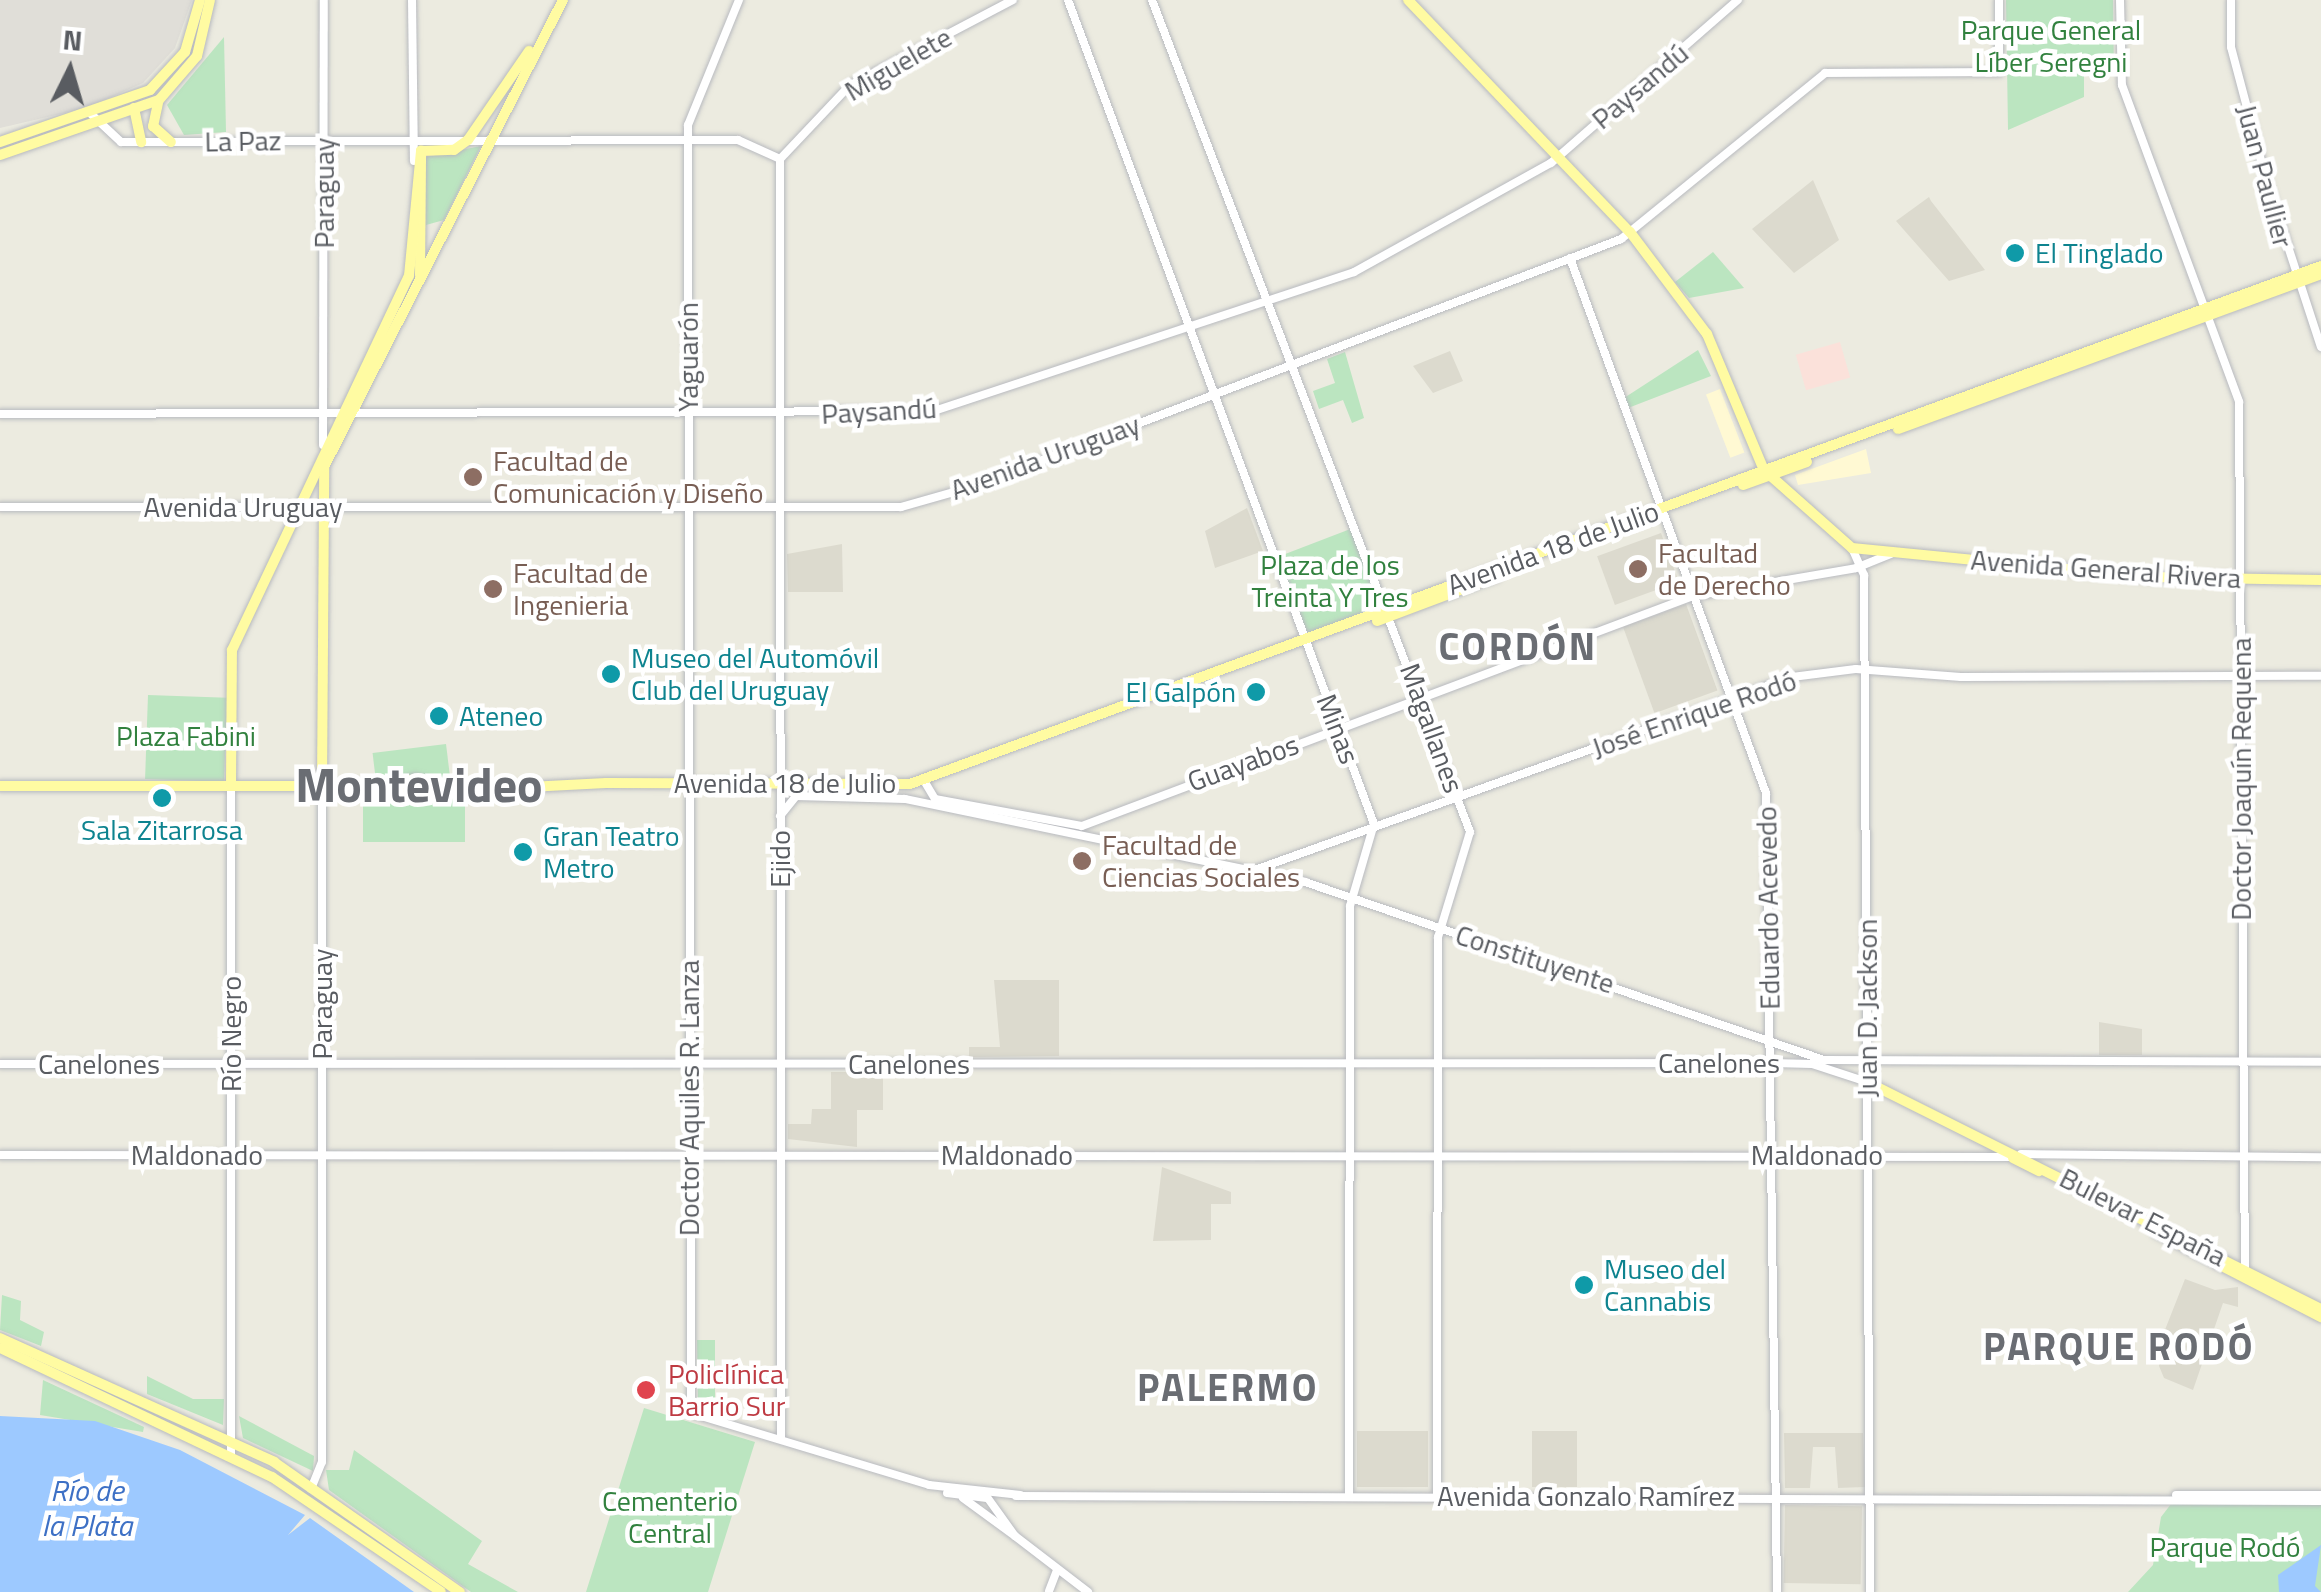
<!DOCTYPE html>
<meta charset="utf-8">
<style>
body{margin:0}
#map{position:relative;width:2321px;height:1592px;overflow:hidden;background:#ecebe0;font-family:"Titillium Web",sans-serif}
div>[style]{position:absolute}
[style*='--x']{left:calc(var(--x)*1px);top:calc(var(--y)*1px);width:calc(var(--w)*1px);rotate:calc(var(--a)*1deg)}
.commercial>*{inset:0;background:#fff9d3;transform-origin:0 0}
.industrial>*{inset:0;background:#e0ded8}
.education>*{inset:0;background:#dcdace;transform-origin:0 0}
.medical>*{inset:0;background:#fbe1da;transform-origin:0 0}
.green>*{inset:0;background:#bbe5c0;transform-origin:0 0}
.water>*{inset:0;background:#9dc9ff}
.roads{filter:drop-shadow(0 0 2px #b8babf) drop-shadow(0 0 2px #b8babf)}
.minor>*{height:8px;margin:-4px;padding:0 4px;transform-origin:4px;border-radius:4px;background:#fff}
.major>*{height:10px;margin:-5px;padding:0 5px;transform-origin:5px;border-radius:5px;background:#fffba2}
.dots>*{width:28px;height:28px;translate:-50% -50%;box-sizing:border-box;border:5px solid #fff;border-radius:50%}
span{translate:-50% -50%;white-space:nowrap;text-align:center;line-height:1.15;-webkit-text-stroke:9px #fff;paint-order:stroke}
.park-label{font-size:28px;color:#31813e}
.street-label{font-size:28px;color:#595c61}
.culture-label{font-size:28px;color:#0d838f}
.left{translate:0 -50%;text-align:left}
.right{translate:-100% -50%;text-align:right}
.education-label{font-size:28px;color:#785e54}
.health-label{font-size:28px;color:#be3a42}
.water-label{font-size:30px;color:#3d70c5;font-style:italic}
.district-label{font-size:38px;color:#6a6d73;font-weight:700;letter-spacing:2.5px}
.town-label{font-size:48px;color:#6a6d73;font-weight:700}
.north{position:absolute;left:20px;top:20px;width:100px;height:100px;-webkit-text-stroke:8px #fff;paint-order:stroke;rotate:5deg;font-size:28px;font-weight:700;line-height:40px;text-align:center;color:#595c61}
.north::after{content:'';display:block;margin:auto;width:35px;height:45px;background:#595c61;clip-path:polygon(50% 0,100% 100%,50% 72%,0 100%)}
</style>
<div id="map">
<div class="commercial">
<i style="left:1720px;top:389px;width:68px;height:15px;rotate:69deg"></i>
<i style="clip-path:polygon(1866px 449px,1871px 473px,1798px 485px,1795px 475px)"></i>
</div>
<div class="industrial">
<i style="clip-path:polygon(0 0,192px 0,175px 48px,143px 83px,86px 108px,0 128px)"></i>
</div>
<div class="education">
<i style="clip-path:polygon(1813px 180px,1839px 240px,1794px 273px,1752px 229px)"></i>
<i style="clip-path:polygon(1929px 197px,1931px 201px,1985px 270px,1949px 281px,1896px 221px)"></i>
<i style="clip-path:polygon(1450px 351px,1463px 381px,1433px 393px,1413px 366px)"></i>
<i style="clip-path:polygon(1247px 508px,1263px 551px,1215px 568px,1205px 531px)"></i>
<i style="left:1661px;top:533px;width:52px;height:68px;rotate:70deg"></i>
<i style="clip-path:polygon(842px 544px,843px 592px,788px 592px,787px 554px)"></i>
<i style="left:1686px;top:604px;width:92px;height:67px;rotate:70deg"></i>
<i style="clip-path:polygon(994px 980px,1059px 980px,1059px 1056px,969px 1057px,969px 1047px,1000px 1047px)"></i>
<i style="clip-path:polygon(2099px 1022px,2142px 1029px,2142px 1055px,2099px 1055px)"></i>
<i style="clip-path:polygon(831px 1072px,883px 1072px,883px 1110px,857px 1110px,857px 1147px,788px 1139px,788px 1124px,811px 1124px,812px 1109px,831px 1109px)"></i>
<i style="clip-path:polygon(1162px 1167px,1231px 1192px,1231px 1204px,1211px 1204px,1211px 1240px,1153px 1241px)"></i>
<i style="clip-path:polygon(2185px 1279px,2215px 1290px,2238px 1287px,2238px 1307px,2223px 1303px,2193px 1390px,2164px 1378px,2159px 1366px,2159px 1345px)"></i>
<i style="left:1428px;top:1431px;width:56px;height:71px;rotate:90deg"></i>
<i style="left:1532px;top:1431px;width:45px;height:56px"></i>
<i style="clip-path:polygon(1784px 1433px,1863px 1433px,1865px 1487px,1838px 1488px,1835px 1447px,1813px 1447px,1810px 1488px,1785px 1488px)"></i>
<i style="left:1785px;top:1505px;width:77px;height:78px;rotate:1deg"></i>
</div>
<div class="medical">
<i style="left:1840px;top:342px;width:37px;height:46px;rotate:74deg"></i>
</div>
<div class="green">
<i style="clip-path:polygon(2006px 0,2113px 0,2114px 74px,2084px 74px,2084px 97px,2008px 130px)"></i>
<i style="clip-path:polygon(224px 37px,226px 132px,184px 135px,167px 105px)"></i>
<i style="clip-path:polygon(481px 146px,444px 220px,426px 225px,425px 157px)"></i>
<i style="clip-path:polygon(1713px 252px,1744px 288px,1689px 298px,1675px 282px)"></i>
<i style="clip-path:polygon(1698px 350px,1711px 376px,1628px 408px,1624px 398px)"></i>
<i style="clip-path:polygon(1345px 352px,1364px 418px,1352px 423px,1343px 400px,1319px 409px,1313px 391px,1335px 383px,1327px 359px)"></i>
<i style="left:1353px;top:528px;width:84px;height:81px;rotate:69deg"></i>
<i style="left:148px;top:695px;width:79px;height:84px;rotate:2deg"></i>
<i style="left:446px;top:744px;width:34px;height:74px;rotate:83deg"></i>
<i style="left:363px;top:792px;width:102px;height:50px"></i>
<i style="clip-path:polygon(2px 1295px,21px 1301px,20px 1320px,44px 1332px,41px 1346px,0 1330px)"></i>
<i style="clip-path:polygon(697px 1340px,715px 1340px,715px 1409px,698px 1402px)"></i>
<i style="clip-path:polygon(147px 1376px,193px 1399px,224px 1399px,223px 1425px,147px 1394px)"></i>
<i style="clip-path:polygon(43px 1380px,144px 1427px,143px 1432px,40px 1415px)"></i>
<i style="clip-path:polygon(644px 1408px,755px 1442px,708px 1592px,586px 1592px)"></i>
<i style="clip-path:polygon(239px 1416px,314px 1456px,313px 1471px,243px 1438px)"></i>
<i style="clip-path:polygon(354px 1450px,482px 1541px,468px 1564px,518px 1592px,471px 1592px,329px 1490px,326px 1470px,349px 1470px)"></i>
<i style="clip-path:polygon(2321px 1503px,2321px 1592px,2128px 1592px,2153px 1565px,2161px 1517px,2171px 1504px)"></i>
</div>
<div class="water">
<i style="clip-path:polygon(0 1416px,95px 1421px,180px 1450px,305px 1515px,288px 1535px,310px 1518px,414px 1592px,0 1592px)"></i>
<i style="clip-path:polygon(2321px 1545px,2315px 1586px,2321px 1592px,2279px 1592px,2278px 1575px)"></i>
</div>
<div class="roads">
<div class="minor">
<i style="--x:412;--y:0;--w:161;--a:89.3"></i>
<i style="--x:739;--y:0;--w:135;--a:112.2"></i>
<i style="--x:688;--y:125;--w:1288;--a:89.87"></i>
<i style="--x:691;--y:1413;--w:249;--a:16.8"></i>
<i style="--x:929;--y:1485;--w:92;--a:6.3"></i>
<i style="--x:1068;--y:0;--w:879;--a:69.63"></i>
<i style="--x:1374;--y:824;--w:85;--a:106.3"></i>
<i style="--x:1350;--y:906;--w:590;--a:90.1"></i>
<i style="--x:1152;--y:0;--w:891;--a:69.08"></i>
<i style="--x:1470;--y:832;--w:110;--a:106.9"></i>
<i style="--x:1438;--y:937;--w:559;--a:90.1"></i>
<i style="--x:2120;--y:0;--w:85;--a:88.7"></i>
<i style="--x:2122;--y:85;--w:338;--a:69.7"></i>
<i style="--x:2239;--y:402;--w:872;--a:89.61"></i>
<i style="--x:2231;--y:0;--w:47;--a:90"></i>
<i style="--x:2231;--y:47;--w:133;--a:75.2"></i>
<i style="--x:2265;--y:176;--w:180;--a:71.9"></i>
<i style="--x:91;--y:114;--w:41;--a:43"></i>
<i style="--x:121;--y:142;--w:617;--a:-0.19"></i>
<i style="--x:738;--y:140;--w:46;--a:24.3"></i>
<i style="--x:1570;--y:258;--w:570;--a:69.88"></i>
<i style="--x:1766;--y:793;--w:799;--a:89.21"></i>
<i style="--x:0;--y:414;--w:934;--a:-0.18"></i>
<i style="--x:934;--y:411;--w:442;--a:-18.3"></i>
<i style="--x:1354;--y:272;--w:225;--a:-29"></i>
<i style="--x:1551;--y:163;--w:248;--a:-41.1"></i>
<i style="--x:323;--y:445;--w:445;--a:-89.9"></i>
<i style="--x:0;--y:507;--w:901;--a:0"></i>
<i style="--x:901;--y:507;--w:77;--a:-15.8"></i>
<i style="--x:975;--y:486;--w:692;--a:-20.92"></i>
<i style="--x:1621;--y:239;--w:263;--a:-39.1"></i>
<i style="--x:1825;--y:73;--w:174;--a:-0.3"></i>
<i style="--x:1999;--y:72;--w:72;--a:-90"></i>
<i style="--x:1852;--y:548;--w:30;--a:66"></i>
<i style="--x:1864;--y:575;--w:1017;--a:89.66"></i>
<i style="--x:923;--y:779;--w:23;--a:59"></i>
<i style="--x:935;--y:799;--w:149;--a:10.4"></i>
<i style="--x:1082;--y:826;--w:653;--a:-20.63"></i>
<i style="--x:1693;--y:596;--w:165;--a:-9.7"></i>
<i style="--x:1856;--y:568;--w:38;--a:-22"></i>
<i style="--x:231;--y:786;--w:670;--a:90"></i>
<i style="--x:780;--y:816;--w:26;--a:-51"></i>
<i style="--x:796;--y:796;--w:109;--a:1.6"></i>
<i style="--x:905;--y:799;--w:409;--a:11.7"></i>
<i style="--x:1305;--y:882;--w:549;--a:18.93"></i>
<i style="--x:1824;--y:1060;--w:497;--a:0.2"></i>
<i style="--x:1252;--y:871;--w:574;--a:-19.76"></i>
<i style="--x:1792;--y:677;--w:64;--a:-7.1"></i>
<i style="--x:1856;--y:669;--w:105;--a:4.4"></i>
<i style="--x:1961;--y:677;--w:360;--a:-0.2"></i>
<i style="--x:0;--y:1064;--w:1772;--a:-0.03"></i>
<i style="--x:1772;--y:1063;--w:40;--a:1.4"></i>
<i style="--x:1812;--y:1064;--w:58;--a:18.1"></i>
<i style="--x:2021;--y:1154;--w:300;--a:0.6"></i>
<i style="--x:0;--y:1155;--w:2010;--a:0.06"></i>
<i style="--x:781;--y:1439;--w:1280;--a:-90.04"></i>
<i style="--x:780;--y:159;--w:100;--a:-46.6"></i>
<i style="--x:849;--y:86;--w:185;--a:-27.7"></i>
<i style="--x:311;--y:1489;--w:29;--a:-68"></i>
<i style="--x:322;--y:1462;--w:676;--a:-90"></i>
<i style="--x:947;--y:1493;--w:40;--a:7.1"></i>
<i style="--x:2176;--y:1495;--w:145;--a:0"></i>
<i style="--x:1016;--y:1496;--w:1305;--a:0.22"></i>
<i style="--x:987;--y:1497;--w:48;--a:54.3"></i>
<i style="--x:1015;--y:1536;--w:92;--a:37.5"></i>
<i style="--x:963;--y:1498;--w:64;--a:36.2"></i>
<i style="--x:1049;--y:1591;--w:22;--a:-69"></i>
</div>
<div class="major">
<i style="--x:1408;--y:0;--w:321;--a:46.3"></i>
<i style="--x:1630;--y:232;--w:128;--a:53"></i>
<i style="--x:1707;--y:334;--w:147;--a:67.3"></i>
<i style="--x:1764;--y:470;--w:118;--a:41.6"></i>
<i style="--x:1852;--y:548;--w:297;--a:5.6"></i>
<i style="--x:2148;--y:577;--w:173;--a:1"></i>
<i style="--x:158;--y:103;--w:24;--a:102"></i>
<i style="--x:153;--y:126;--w:24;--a:42"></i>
<i style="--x:134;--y:108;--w:35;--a:78"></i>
<i style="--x:0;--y:142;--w:159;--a:-19.1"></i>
<i style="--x:150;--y:90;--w:52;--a:-47.4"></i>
<i style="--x:185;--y:52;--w:54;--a:-73.9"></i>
<i style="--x:421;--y:151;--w:33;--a:-2"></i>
<i style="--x:454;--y:150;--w:17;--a:-36"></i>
<i style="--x:468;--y:140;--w:108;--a:-55.6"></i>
<i style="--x:0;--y:155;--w:168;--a:-19.1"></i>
<i style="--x:159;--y:100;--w:58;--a:-49.2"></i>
<i style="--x:197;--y:56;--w:57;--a:-76.9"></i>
<i style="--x:420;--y:275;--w:124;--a:-89.5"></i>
<i style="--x:1898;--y:429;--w:451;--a:-20.1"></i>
<i style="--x:1743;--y:485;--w:68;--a:-19.8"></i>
<i style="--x:1377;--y:621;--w:128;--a:-20.6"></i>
<i style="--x:0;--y:786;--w:387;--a:0"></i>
<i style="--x:387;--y:786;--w:28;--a:15"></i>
<i style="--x:414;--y:793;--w:192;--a:-3"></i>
<i style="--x:606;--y:783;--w:304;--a:0.2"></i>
<i style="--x:910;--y:784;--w:1503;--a:-20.16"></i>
<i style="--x:231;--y:786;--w:136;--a:-89.6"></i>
<i style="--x:232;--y:650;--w:414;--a:-64.7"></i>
<i style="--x:409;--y:276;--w:126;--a:-84.5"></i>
<i style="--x:322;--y:786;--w:319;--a:-89.6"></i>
<i style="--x:324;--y:467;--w:525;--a:-62.9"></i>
<i style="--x:387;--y:786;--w:29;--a:-14"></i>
<i style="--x:415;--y:779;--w:27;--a:15"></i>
<i style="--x:1867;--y:1082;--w:508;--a:26.57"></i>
<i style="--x:2013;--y:1158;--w:29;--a:27"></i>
<i style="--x:2156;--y:1232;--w:186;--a:27.3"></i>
<i style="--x:0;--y:1338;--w:301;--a:24.3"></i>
<i style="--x:274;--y:1462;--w:227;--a:35"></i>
<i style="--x:0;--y:1348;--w:301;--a:25.4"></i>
<i style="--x:272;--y:1477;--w:204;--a:34.2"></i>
</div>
</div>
<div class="dots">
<i style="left:2015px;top:253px;background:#0f9aa8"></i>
<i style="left:473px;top:477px;background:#8d6e63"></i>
<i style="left:1638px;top:569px;background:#8d6e63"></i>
<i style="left:493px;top:589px;background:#8d6e63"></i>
<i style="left:611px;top:674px;background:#0f9aa8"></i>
<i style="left:1256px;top:692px;background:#0f9aa8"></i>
<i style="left:439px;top:716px;background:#0f9aa8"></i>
<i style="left:162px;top:798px;background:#0f9aa8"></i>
<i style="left:523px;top:852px;background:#0f9aa8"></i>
<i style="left:1082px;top:861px;background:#8d6e63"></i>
<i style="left:1584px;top:1285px;background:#0f9aa8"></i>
<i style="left:646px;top:1390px;background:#e0444e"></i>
</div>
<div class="park-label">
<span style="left:2051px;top:46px">Parque General<br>Líber Seregni</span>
<span style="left:1330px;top:581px">Plaza de los<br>Treinta Y Tres</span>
<span style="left:186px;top:736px">Plaza Fabini</span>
<span style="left:670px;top:1517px">Cementerio<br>Central</span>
<span style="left:2225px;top:1547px">Parque Rodó</span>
</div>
<div class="street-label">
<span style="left:898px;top:64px;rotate:-30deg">Miguelete</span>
<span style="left:1640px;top:86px;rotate:-40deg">Paysandú</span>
<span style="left:243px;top:141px;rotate:-1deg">La Paz</span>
<span style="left:2265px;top:176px;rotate:75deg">Juan Paullier</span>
<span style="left:324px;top:193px;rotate:-90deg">Paraguay</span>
<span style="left:688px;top:357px;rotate:-90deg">Yaguarón</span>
<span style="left:879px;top:411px;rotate:-3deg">Paysandú</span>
<span style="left:1045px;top:457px;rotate:-20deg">Avenida Uruguay</span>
<span style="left:243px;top:507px">Avenida Uruguay</span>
<span style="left:1553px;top:548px;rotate:-20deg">Avenida 18 de Julio</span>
<span style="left:2106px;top:569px;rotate:4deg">Avenida General Rivera</span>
<span style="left:1694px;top:714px;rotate:-19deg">José Enrique Rodó</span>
<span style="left:1432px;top:728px;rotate:70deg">Magallanes</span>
<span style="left:1338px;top:729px;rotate:69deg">Minas</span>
<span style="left:1243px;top:763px;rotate:-20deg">Guayabos</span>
<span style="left:2241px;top:779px;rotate:-90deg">Doctor Joaquín Requena</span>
<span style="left:785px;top:783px">Avenida 18 de Julio</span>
<span style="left:780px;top:859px;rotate:-90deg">Ejido</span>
<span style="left:1768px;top:908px;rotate:-91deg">Eduardo Acevedo</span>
<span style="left:1535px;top:959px;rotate:18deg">Constituyente</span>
<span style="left:322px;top:1004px;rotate:-90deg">Paraguay</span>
<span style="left:1867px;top:1008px;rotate:-90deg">Juan D. Jackson</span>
<span style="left:231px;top:1034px;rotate:-90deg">Río Negro</span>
<span style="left:1719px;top:1063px">Canelones</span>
<span style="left:99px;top:1064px">Canelones</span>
<span style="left:909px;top:1064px">Canelones</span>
<span style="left:689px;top:1098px;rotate:-90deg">Doctor Aquiles R. Lanza</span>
<span style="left:197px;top:1155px">Maldonado</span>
<span style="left:1007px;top:1155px">Maldonado</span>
<span style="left:1817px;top:1155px">Maldonado</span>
<span style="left:2143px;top:1217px;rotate:27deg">Bulevar España</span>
<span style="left:1586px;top:1496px">Avenida Gonzalo Ramírez</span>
</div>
<div class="culture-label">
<span class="left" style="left:2035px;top:253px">El Tinglado</span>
<span class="left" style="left:631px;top:674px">Museo del Automóvil<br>Club del Uruguay</span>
<span class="right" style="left:1236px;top:692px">El Galpón</span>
<span class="left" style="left:459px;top:716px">Ateneo</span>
<span style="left:162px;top:830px">Sala Zitarrosa</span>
<span class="left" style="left:543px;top:852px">Gran Teatro<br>Metro</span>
<span class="left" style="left:1604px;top:1285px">Museo del<br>Cannabis</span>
</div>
<div class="education-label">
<span class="left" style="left:493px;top:477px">Facultad de<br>Comunicación y Diseño</span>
<span class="left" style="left:1658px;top:569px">Facultad<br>de Derecho</span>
<span class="left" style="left:513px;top:589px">Facultad de<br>Ingenieria</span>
<span class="left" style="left:1102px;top:861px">Facultad de<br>Ciencias Sociales</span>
</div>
<div class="health-label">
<span class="left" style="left:668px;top:1390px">Policlínica<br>Barrio Sur</span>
</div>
<div class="water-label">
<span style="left:87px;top:1507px">Río de<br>la Plata</span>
</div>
<div class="district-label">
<span style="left:1518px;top:647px">CORDÓN</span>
<span style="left:2119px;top:1347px">PARQUE RODÓ</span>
<span style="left:1228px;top:1388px">PALERMO</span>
</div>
<div class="town-label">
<span style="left:419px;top:785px">Montevideo</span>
</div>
<div class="north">N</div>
</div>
